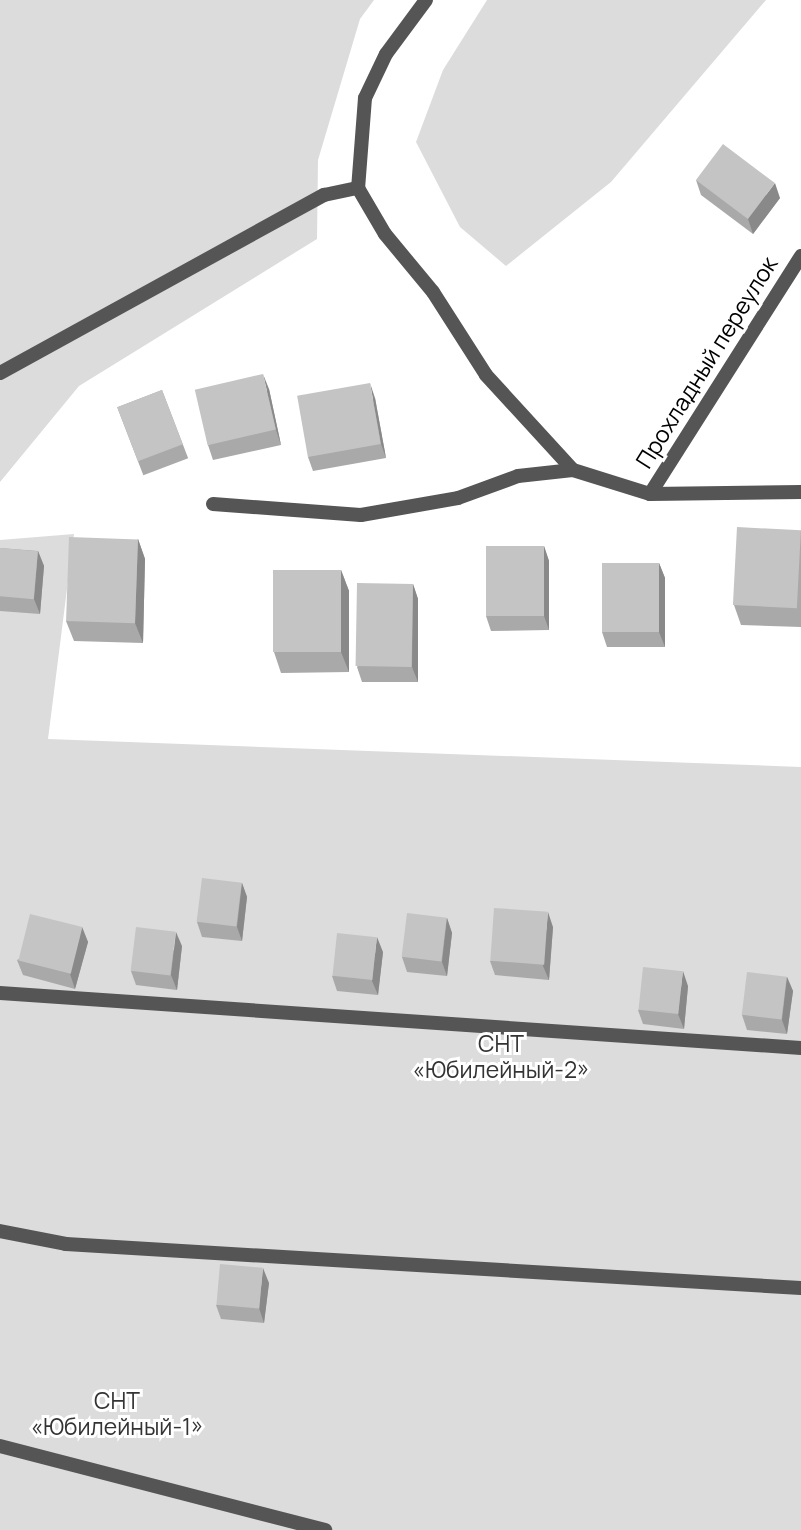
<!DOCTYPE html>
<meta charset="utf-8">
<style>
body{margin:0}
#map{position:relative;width:801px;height:1530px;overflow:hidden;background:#fff;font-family:Manrope,sans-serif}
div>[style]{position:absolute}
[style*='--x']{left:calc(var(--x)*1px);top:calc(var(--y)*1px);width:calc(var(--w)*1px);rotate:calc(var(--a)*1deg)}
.green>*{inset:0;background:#dcdcdc}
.lane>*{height:14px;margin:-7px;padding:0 7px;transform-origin:7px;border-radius:7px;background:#555}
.street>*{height:14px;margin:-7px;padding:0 7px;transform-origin:7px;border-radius:7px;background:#555}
.wall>*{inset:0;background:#a9a9a9;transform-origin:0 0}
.shaded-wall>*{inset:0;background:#898989}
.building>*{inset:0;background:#c4c4c4;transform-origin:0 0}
span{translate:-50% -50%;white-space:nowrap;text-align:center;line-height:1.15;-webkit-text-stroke:6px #fff;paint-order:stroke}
.street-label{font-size:23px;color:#000}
.park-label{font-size:23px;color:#333}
</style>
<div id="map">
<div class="green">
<i style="clip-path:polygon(0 0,374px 0,360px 19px,318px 160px,317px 239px,79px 386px,0 482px)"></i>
<i style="clip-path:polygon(487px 0,766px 0,611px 182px,506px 266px,460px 227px,416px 142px,443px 70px)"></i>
<i style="clip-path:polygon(74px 534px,48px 739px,801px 767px,801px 1530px,0 1530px,0 540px)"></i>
</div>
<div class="lane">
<i style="--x:0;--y:373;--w:370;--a:-28.8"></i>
<i style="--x:324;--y:195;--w:35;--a:-12"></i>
</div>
<div class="street">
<i style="--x:426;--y:0;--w:67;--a:126.5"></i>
<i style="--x:386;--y:54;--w:49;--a:115.5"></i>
<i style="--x:365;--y:98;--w:90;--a:94.4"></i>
<i style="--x:358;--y:188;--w:53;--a:59.6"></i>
<i style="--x:385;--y:234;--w:75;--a:50.4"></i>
<i style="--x:433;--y:292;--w:98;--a:57.4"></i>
<i style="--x:486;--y:375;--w:129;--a:47.5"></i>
<i style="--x:650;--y:494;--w:282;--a:-57.6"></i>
<i style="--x:213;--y:504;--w:148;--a:4.3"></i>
<i style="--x:361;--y:515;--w:98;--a:-9.9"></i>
<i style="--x:458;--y:498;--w:64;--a:-20.1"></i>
<i style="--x:518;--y:476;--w:55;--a:-6.2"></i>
<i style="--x:573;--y:470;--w:81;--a:17.3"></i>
<i style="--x:650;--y:494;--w:151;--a:-0.8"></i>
<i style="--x:0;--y:993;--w:803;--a:3.93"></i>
<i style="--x:0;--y:1231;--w:67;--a:11.1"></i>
<i style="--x:66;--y:1244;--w:736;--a:3.43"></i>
<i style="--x:0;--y:1446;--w:336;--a:14.5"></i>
</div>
<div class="wall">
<i style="clip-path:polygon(696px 180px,780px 198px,753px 234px,701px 195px)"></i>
<i style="clip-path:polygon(269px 389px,281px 445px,213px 460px,208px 445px)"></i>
<i style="left:162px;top:390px;width:73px;height:48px;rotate:69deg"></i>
<i style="clip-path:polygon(375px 398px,386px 458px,313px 471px,308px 457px)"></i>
<i style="clip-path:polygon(801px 530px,801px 627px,741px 625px,734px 605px)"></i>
<i style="clip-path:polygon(138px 539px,145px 559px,143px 643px,74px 641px,66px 621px)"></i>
<i style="clip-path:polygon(544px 546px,549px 561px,549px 630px,491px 631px,486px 616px)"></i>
<i style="clip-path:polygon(0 548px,38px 551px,44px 566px,40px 614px,0 611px)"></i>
<i style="clip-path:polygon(659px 563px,665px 578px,665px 647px,607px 647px,602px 632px)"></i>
<i style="clip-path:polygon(341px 570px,349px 591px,349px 672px,281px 673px,274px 652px)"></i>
<i style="clip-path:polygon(413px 584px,418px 599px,418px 682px,362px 682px,357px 667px)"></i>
<i style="clip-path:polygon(242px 883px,247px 897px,242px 941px,202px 937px,197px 922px)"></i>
<i style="clip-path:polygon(447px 918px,452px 933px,447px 976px,407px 972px,402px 957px)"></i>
<i style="clip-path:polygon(82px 927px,88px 942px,75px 989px,23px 975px,17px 960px)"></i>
<i style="clip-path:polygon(553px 927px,549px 980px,495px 975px,490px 961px)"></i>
<i style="clip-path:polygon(182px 946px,177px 990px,136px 985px,131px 971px)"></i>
<i style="clip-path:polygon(383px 952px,378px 995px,337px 991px,332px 976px)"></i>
<i style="clip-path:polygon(787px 977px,793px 991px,787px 1034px,747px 1030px,742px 1015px)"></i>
<i style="clip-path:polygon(688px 986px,684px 1029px,643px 1024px,638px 1010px)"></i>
<i style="clip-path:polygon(269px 1283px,264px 1323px,221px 1319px,216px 1305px)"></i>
</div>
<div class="shaded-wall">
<i style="clip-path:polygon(775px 183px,780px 198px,753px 234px,748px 219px)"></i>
<i style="clip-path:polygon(263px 374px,269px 389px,281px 445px,276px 430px)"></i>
<i style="clip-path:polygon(370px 383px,375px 398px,386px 458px,381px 444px)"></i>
<i style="clip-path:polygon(138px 539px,145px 559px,143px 643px,135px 623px)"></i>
<i style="clip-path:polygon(544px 546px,549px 561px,549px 630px,544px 616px)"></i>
<i style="clip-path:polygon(38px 551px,44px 566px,40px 614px,34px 599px)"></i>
<i style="clip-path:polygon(659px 563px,665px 578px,665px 647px,659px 632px)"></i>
<i style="clip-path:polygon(341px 570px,349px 591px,349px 672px,341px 652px)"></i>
<i style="clip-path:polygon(413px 584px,418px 599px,418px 682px,412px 667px)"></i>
<i style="clip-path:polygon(242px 883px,247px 897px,242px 941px,237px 927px)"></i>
<i style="clip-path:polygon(548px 912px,553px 927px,549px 980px,543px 966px)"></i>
<i style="clip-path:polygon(447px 918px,452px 933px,447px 976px,442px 962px)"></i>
<i style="clip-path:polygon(82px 927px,88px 942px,75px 989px,70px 974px)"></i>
<i style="clip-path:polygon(176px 932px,182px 946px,177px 990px,171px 975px)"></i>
<i style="clip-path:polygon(377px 937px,383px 952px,378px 995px,372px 981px)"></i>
<i style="clip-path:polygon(683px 971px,688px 986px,684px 1029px,678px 1014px)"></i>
<i style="clip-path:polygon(787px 977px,793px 991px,787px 1034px,782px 1020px)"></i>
<i style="clip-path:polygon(263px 1268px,269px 1283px,264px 1323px,259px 1308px)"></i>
</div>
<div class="building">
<i style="left:723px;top:144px;width:65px;height:45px;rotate:37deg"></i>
<i style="left:263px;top:374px;width:57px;height:70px;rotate:77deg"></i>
<i style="left:370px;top:383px;width:62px;height:74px;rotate:80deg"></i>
<i style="left:162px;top:390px;width:58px;height:48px;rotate:69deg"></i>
<i style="left:737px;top:527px;width:64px;height:78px;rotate:3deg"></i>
<i style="left:69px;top:537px;width:69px;height:84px;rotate:2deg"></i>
<i style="left:486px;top:546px;width:58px;height:70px"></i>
<i style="left:0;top:548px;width:38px;height:48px;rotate:5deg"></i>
<i style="left:602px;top:563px;width:57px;height:69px"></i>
<i style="left:273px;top:570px;width:68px;height:82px"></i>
<i style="left:413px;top:584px;width:83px;height:56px;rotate:91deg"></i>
<i style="left:202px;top:878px;width:40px;height:44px;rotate:7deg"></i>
<i style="left:494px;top:908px;width:54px;height:53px;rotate:4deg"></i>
<i style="left:407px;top:913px;width:40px;height:44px;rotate:7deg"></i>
<i style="left:30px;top:914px;width:54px;height:48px;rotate:14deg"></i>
<i style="left:136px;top:927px;width:40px;height:44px;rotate:7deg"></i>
<i style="left:337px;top:933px;width:40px;height:43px;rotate:6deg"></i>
<i style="left:643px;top:967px;width:40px;height:43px;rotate:6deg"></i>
<i style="left:747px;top:972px;width:40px;height:43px;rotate:7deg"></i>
<i style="left:220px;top:1264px;width:43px;height:41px;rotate:5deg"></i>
</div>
<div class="street-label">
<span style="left:706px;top:362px;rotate:-58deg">Прохладный переулок</span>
</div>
<div class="park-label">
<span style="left:501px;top:1056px">СНТ<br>«Юбилейный-2»</span>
<span style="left:117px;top:1413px">СНТ<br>«Юбилейный-1»</span>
</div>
</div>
